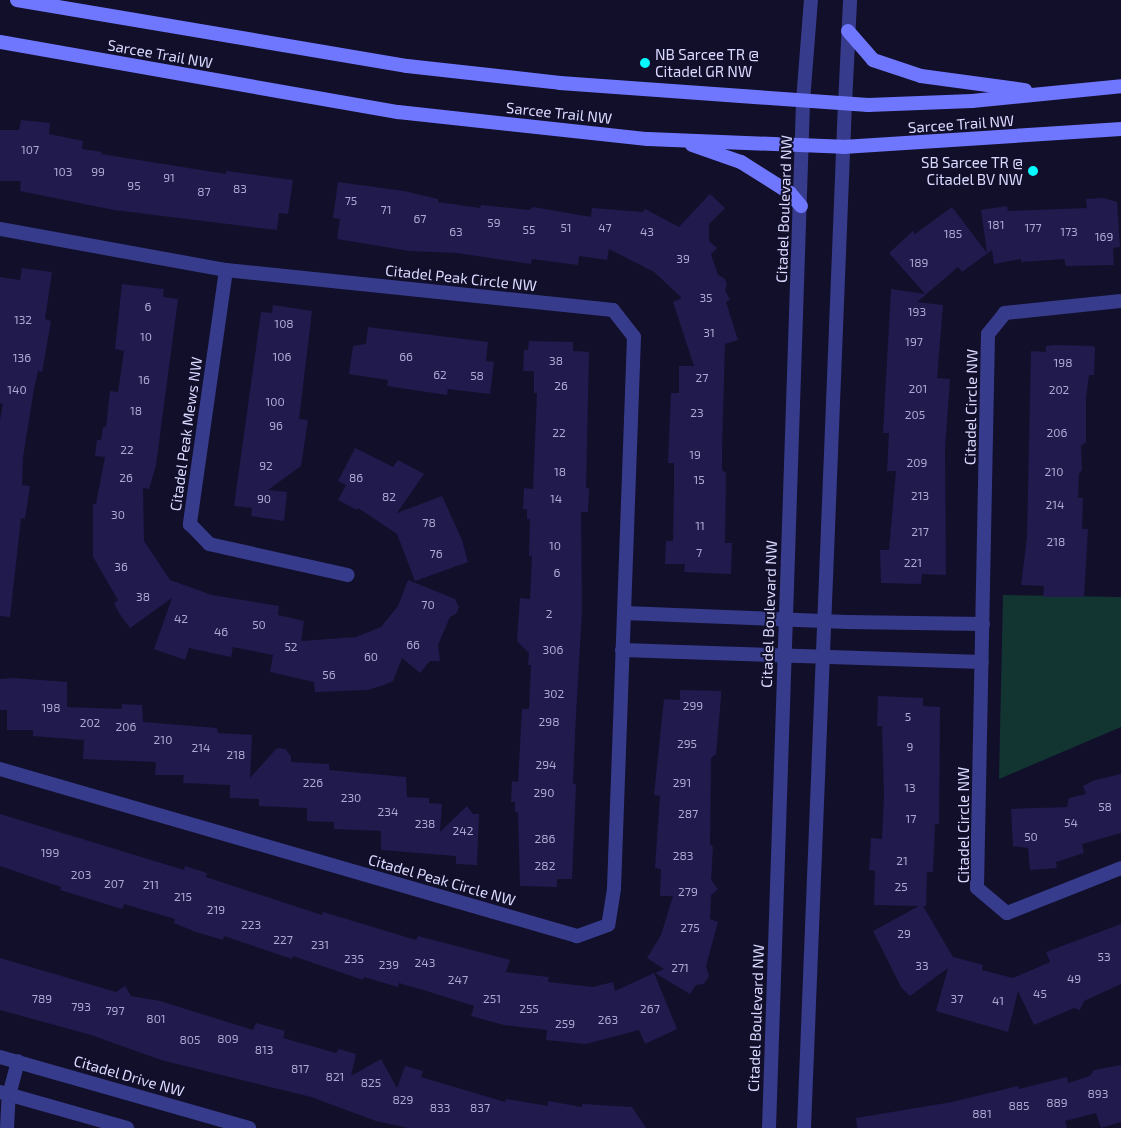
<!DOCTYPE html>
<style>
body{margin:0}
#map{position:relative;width:1121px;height:1128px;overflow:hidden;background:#120f2b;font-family:"Exo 2",sans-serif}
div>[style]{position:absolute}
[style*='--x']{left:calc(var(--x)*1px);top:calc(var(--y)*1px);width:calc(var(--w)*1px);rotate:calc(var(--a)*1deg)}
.green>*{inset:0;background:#123531}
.building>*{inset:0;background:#201a4d}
.minor>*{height:14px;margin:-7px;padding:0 7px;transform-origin:7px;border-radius:7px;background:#373b8c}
.tertiary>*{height:14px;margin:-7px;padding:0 7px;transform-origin:7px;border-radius:7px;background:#373b8c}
.secondary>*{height:14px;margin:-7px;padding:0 7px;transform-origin:7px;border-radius:7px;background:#7077ff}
.dots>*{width:14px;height:14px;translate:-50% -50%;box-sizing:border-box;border:2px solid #120f2b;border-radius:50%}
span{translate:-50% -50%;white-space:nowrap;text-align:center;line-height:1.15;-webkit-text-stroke:4px #120f2b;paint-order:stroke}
.number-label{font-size:12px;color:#aca9d2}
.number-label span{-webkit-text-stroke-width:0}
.street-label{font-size:15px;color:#dad9ff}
.poi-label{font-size:15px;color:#dad9ff}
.left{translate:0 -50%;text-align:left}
.right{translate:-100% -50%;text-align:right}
</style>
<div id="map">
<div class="green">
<i style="clip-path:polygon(1003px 595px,1121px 597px,1121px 727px,999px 779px)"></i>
</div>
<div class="building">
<i style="clip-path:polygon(21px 120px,50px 123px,49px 134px,83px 141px,82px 149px,102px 152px,101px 154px,226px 174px,226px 171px,293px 180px,288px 214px,279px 213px,277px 230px,114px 210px,20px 191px,21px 181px,0 181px,0 130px,19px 130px)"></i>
<i style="clip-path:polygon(338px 182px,404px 191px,438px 199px,438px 202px,480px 208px,481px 205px,529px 210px,533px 207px,591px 217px,592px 208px,643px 212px,645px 209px,679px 227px,710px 194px,725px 208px,709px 224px,709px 241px,717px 248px,711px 254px,718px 275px,724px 278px,727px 284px,725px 290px,730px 300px,726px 302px,738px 340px,725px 344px,722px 448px,722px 470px,726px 473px,725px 543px,732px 543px,731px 574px,684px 572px,685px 564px,665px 564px,666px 541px,673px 541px,674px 490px,674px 463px,668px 463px,671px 393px,679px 393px,679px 366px,694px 366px,673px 302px,682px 298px,654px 272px,609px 249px,607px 260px,579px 256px,578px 265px,532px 259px,531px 264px,457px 253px,409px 251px,337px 239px,340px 219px,333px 218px)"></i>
<i style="clip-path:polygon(1103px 198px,1117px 202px,1120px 247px,1113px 248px,1114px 265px,1066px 266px,1064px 259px,1021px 262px,1021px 259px,994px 264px,992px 250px,962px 272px,958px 267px,917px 302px,943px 305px,937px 378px,950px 379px,945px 449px,946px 575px,922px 574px,921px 584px,881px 583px,880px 550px,889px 550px,896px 471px,887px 471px,889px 433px,883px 433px,891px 289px,925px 294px,889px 253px,913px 231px,915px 234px,952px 207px,987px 253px,981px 210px,1007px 206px,1008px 211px,1087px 208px,1086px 199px)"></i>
<i style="clip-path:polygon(22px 268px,52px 272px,45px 319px,51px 321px,42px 372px,38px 371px,34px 389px,23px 457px,22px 485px,30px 486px,25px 519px,21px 518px,10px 617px,0 616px,0 420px,3px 404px,0 403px,0 277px,20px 280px)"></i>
<i style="clip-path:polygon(122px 284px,164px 289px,163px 297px,178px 299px,156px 465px,149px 489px,143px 488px,144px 541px,170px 580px,212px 595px,279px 606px,278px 615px,304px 621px,301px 641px,356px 637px,381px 627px,398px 606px,408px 580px,455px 599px,459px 607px,456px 614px,450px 617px,438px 645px,440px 661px,430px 661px,420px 673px,402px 658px,393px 681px,384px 685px,367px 690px,315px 692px,314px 682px,270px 672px,273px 655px,233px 647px,231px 657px,189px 648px,185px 660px,154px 649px,172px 598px,130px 628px,119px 613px,114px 603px,118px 600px,93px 557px,93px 504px,96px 504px,105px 457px,95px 456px,97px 440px,101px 440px,103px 427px,106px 427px,110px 391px,118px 392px,124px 351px,115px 349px)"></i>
<i style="clip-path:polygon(273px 305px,312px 311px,299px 419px,308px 420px,301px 466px,268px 490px,287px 492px,284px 521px,251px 516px,252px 508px,234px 506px,261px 312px,272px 313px)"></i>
<i style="clip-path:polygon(368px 327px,488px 342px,486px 361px,494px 362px,490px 394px,448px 389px,447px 395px,387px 386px,388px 380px,349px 374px,353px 346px,366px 344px)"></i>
<i style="clip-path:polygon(529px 341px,573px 342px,573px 351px,589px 352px,586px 488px,589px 488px,588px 512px,581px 512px,582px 610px,575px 733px,573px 784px,576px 784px,572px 879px,557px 879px,557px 887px,520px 886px,518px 812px,515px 812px,515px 802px,511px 802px,512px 781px,518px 782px,522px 709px,529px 709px,531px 665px,528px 665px,529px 653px,517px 641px,520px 598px,530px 599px,532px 556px,529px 556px,530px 519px,527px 519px,527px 509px,523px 509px,524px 488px,533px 489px,537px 393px,534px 393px,534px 371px,523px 371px,524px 350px,528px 350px)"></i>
<i style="clip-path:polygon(1054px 345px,1093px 346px,1095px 348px,1094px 375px,1089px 375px,1086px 398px,1086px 442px,1081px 446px,1082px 470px,1079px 474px,1078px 498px,1083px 498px,1082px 529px,1088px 529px,1084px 597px,1043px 597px,1044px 586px,1021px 585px,1027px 537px,1031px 351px,1046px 352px,1046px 346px)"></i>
<i style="clip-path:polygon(355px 448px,393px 467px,398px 460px,424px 474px,397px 513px,442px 496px,462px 540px,468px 562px,415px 581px,397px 534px,358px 508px,357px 510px,338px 500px,346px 485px,338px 481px)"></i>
<i style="clip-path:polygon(13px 678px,67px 682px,67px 707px,122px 709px,122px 704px,142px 705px,143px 722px,217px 728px,218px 733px,252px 735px,250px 778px,277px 748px,285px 749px,291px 756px,291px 762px,329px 764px,329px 770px,406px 777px,407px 797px,429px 798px,429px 803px,442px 804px,440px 832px,467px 806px,473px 814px,479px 814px,477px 865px,456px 864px,456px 856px,381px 850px,381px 831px,334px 829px,334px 822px,307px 821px,307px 808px,259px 806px,259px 799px,230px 798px,230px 785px,183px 783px,184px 775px,155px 775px,156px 762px,83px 759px,84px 740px,33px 736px,33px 730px,7px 730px,7px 710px,0 710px,0 679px)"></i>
<i style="clip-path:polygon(680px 690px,721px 691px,721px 697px,716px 754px,711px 758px,710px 844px,713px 847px,711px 880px,718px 889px,711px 895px,710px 919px,718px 922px,706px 966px,709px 976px,704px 984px,696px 985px,690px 994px,655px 973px,664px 969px,647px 958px,661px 935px,673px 896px,660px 896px,661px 869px,655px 868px,660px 796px,654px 795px,664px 699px,680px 700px)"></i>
<i style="clip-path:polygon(878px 696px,923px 698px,923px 706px,940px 707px,939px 824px,935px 824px,933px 872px,927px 872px,926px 906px,923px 906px,953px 957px,983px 965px,982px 970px,1013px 978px,1050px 962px,1046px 952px,1121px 924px,1121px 984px,1084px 1001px,1080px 1010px,1074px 1008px,1034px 1025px,1018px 991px,1008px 1032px,936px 1011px,948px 968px,910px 996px,901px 987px,873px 931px,919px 906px,874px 905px,875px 871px,869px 870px,871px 838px,882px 839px,884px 796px,882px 726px,877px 726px)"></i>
<i style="clip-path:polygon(1121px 774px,1121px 833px,1082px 844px,1084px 853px,1056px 862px,1057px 868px,1030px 870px,1028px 848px,1013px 846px,1011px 809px,1067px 807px,1069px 798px,1086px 794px,1083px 786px,1095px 780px)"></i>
<i style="clip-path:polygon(0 814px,184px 870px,185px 866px,207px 873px,206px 877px,322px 915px,323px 912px,416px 940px,418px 936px,510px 960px,506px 972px,549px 977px,548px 982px,593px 987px,613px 982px,615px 991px,654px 973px,677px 1029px,645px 1044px,639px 1030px,586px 1044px,546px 1040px,547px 1030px,504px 1025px,471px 1016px,474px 1006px,433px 993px,399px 983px,398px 987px,364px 977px,363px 980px,293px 956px,292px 959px,224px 936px,223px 940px,196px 932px,174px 923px,175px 919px,124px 904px,122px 909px,60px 890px,61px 887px,0 866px)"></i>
<i style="clip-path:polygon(0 958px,116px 992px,125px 986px,131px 996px,160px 1001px,253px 1030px,256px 1023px,285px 1031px,283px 1038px,336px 1053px,339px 1049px,356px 1054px,351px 1076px,381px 1059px,397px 1088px,405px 1066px,423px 1071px,421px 1077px,505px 1102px,506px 1099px,548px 1106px,548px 1101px,582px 1107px,582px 1104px,632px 1107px,646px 1128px,408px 1128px,376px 1121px,311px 1097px,161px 1060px,91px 1035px,0 1010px)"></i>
<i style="clip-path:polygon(1121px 1065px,1121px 1122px,1101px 1128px,1096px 1113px,1065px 1121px,1067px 1128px,857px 1128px,856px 1118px,952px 1102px,1018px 1086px,1019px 1089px,1067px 1077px,1068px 1083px,1090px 1076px,1094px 1070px)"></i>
</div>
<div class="minor">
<i style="--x:803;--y:101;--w:101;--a:-85.5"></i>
<i style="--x:845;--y:104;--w:104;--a:-87.2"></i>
<i style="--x:0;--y:229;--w:230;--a:10.3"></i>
<i style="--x:226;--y:270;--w:389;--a:5.9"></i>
<i style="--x:613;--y:310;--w:34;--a:52"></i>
<i style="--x:634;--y:337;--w:552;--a:92.08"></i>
<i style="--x:614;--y:889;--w:36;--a:99"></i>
<i style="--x:608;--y:925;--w:33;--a:160"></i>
<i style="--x:577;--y:936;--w:601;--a:-163.86"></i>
<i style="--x:226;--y:270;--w:257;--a:98.1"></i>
<i style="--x:190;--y:524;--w:28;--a:46"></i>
<i style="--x:209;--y:544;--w:142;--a:12.6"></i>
<i style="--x:1121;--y:301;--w:117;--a:174.1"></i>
<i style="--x:1005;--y:313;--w:27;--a:129"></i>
<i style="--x:988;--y:334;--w:554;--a:91.14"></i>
<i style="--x:977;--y:888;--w:39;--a:40"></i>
<i style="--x:1007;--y:913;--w:123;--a:-21.5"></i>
<i style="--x:625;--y:613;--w:222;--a:2.3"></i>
<i style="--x:847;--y:622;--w:136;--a:0.8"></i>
<i style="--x:622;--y:650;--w:360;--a:1.9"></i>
<i style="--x:7;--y:1128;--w:33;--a:-87"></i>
<i style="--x:9;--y:1095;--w:35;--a:-75"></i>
</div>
<div class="tertiary">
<i style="--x:0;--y:1057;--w:259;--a:15.9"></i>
<i style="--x:0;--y:1092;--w:132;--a:15.8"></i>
<i style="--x:769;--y:1128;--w:1028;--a:-88.1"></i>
<i style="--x:804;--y:1128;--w:1025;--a:-87.71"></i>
</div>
<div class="secondary">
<i style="--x:17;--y:0;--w:396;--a:9.6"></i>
<i style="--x:407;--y:66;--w:154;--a:6.3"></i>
<i style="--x:560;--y:83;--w:309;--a:4.1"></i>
<i style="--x:868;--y:105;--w:104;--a:-2.2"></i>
<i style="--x:972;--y:101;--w:150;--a:-5.7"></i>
<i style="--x:848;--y:31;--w:38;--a:49"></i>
<i style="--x:873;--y:60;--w:51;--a:18.4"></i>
<i style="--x:921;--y:76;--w:105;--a:7.7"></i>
<i style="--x:0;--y:42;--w:404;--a:10"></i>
<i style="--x:398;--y:112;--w:251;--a:6.2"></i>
<i style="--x:648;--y:139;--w:195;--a:2.3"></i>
<i style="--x:843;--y:147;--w:279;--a:-3.7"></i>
<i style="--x:692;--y:145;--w:52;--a:19.1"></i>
<i style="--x:741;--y:162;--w:58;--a:32.3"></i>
<i style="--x:790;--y:193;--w:17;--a:50"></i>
</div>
<div class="dots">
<i style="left:645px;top:63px;background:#05f9ff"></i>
<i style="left:1033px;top:171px;background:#05f9ff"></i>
</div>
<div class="number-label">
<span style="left:30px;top:150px">107</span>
<span style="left:63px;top:172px">103</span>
<span style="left:98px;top:172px">99</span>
<span style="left:169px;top:178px">91</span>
<span style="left:134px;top:186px">95</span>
<span style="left:240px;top:189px">83</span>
<span style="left:204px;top:192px">87</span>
<span style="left:351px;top:201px">75</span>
<span style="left:386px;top:210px">71</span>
<span style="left:420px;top:219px">67</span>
<span style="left:494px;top:223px">59</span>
<span style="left:996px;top:225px">181</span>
<span style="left:566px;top:228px">51</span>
<span style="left:605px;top:228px">47</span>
<span style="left:1033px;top:228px">177</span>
<span style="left:529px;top:230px">55</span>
<span style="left:456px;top:232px">63</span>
<span style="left:647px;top:232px">43</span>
<span style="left:1069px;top:232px">173</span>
<span style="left:953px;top:234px">185</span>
<span style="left:1104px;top:237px">169</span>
<span style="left:683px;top:259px">39</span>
<span style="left:919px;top:263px">189</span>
<span style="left:706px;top:298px">35</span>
<span style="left:148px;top:307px">6</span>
<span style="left:917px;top:312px">193</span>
<span style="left:23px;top:320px">132</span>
<span style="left:284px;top:324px">108</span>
<span style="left:709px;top:333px">31</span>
<span style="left:146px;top:337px">10</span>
<span style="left:914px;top:342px">197</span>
<span style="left:282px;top:357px">106</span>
<span style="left:406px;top:357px">66</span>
<span style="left:22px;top:358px">136</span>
<span style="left:556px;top:361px">38</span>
<span style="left:1063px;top:363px">198</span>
<span style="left:440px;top:375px">62</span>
<span style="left:477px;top:376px">58</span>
<span style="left:702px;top:378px">27</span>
<span style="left:144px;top:380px">16</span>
<span style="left:561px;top:386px">26</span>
<span style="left:918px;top:389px">201</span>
<span style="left:17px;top:390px">140</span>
<span style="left:1059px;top:390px">202</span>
<span style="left:275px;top:402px">100</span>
<span style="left:136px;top:411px">18</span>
<span style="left:697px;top:413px">23</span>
<span style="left:915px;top:415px">205</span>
<span style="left:276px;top:426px">96</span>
<span style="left:559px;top:433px">22</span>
<span style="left:1057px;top:433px">206</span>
<span style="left:127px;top:450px">22</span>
<span style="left:695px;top:455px">19</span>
<span style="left:917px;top:463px">209</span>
<span style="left:266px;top:466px">92</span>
<span style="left:560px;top:472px">18</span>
<span style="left:1054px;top:472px">210</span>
<span style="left:126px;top:478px">26</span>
<span style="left:356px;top:478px">86</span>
<span style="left:699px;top:480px">15</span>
<span style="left:920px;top:496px">213</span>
<span style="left:389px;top:497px">82</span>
<span style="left:264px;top:499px">90</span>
<span style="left:556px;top:499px">14</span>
<span style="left:1055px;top:505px">214</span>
<span style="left:118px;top:515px">30</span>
<span style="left:429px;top:523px">78</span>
<span style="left:700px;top:526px">11</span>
<span style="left:920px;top:532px">217</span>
<span style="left:1056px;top:542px">218</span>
<span style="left:555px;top:546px">10</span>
<span style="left:699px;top:553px">7</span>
<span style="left:436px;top:554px">76</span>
<span style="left:913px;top:563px">221</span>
<span style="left:121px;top:567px">36</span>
<span style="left:557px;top:573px">6</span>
<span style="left:143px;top:597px">38</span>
<span style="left:428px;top:605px">70</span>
<span style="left:549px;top:614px">2</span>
<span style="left:181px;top:619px">42</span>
<span style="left:259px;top:625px">50</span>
<span style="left:221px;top:632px">46</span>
<span style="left:413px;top:645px">66</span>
<span style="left:291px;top:647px">52</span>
<span style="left:553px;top:650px">306</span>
<span style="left:371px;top:657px">60</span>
<span style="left:329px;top:675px">56</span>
<span style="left:554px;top:694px">302</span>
<span style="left:693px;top:706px">299</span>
<span style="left:51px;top:708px">198</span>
<span style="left:908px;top:717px">5</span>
<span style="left:549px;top:722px">298</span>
<span style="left:90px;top:723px">202</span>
<span style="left:126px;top:727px">206</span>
<span style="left:163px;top:740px">210</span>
<span style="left:687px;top:744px">295</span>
<span style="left:910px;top:747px">9</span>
<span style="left:201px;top:748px">214</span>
<span style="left:236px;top:755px">218</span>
<span style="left:546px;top:765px">294</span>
<span style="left:313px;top:783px">226</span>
<span style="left:682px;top:783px">291</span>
<span style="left:910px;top:788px">13</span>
<span style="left:544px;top:793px">290</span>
<span style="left:351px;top:798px">230</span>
<span style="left:1105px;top:807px">58</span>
<span style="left:388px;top:812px">234</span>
<span style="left:688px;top:814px">287</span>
<span style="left:911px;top:819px">17</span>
<span style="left:1071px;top:823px">54</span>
<span style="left:425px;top:824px">238</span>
<span style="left:463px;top:831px">242</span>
<span style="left:1031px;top:837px">50</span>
<span style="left:545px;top:839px">286</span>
<span style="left:50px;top:853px">199</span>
<span style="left:683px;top:856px">283</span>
<span style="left:902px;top:861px">21</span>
<span style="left:545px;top:866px">282</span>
<span style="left:81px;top:875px">203</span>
<span style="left:114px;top:884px">207</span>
<span style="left:151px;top:885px">211</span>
<span style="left:901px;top:887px">25</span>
<span style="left:688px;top:892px">279</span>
<span style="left:183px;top:897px">215</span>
<span style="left:216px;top:910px">219</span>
<span style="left:251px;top:925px">223</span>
<span style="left:690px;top:928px">275</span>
<span style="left:904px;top:934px">29</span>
<span style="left:283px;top:940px">227</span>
<span style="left:320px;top:945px">231</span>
<span style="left:1104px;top:957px">53</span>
<span style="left:354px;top:959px">235</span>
<span style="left:425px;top:963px">243</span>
<span style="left:389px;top:965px">239</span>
<span style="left:922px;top:966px">33</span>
<span style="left:680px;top:968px">271</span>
<span style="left:1074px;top:979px">49</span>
<span style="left:458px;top:980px">247</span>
<span style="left:1040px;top:994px">45</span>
<span style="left:42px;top:999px">789</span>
<span style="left:492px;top:999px">251</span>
<span style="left:957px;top:999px">37</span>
<span style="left:998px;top:1001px">41</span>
<span style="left:81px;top:1007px">793</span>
<span style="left:529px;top:1009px">255</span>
<span style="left:650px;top:1009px">267</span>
<span style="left:115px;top:1011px">797</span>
<span style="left:156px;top:1019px">801</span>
<span style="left:608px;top:1020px">263</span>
<span style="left:565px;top:1024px">259</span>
<span style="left:228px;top:1039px">809</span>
<span style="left:190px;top:1040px">805</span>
<span style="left:264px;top:1050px">813</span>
<span style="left:300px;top:1069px">817</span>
<span style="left:335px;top:1077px">821</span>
<span style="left:371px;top:1083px">825</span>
<span style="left:1098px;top:1094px">893</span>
<span style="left:403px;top:1100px">829</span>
<span style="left:1057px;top:1103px">889</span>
<span style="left:1019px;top:1106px">885</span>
<span style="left:440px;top:1108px">833</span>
<span style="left:480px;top:1108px">837</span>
<span style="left:982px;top:1114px">881</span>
</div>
<div class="street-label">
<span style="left:160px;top:54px;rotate:10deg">Sarcee Trail NW</span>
<span style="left:559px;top:113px;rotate:6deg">Sarcee Trail NW</span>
<span style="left:961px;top:124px;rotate:-4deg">Sarcee Trail NW</span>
<span style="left:784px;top:209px;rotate:-88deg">Citadel Boulevard NW</span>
<span style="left:461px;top:278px;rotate:6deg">Citadel Peak Circle NW</span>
<span style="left:971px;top:407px;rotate:-89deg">Citadel Circle NW</span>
<span style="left:186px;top:434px;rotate:-82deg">Citadel Peak Mews NW</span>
<span style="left:769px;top:614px;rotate:-88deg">Citadel Boulevard NW</span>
<span style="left:964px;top:825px;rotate:-90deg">Citadel Circle NW</span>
<span style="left:442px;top:880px;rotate:16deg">Citadel Peak Circle NW</span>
<span style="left:756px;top:1018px;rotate:-88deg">Citadel Boulevard NW</span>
<span style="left:129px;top:1076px;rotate:16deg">Citadel Drive NW</span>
</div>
<div class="poi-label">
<span class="left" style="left:655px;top:63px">NB Sarcee TR @<br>Citadel GR NW</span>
<span class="right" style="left:1023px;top:171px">SB Sarcee TR @<br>Citadel BV NW</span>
</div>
</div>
